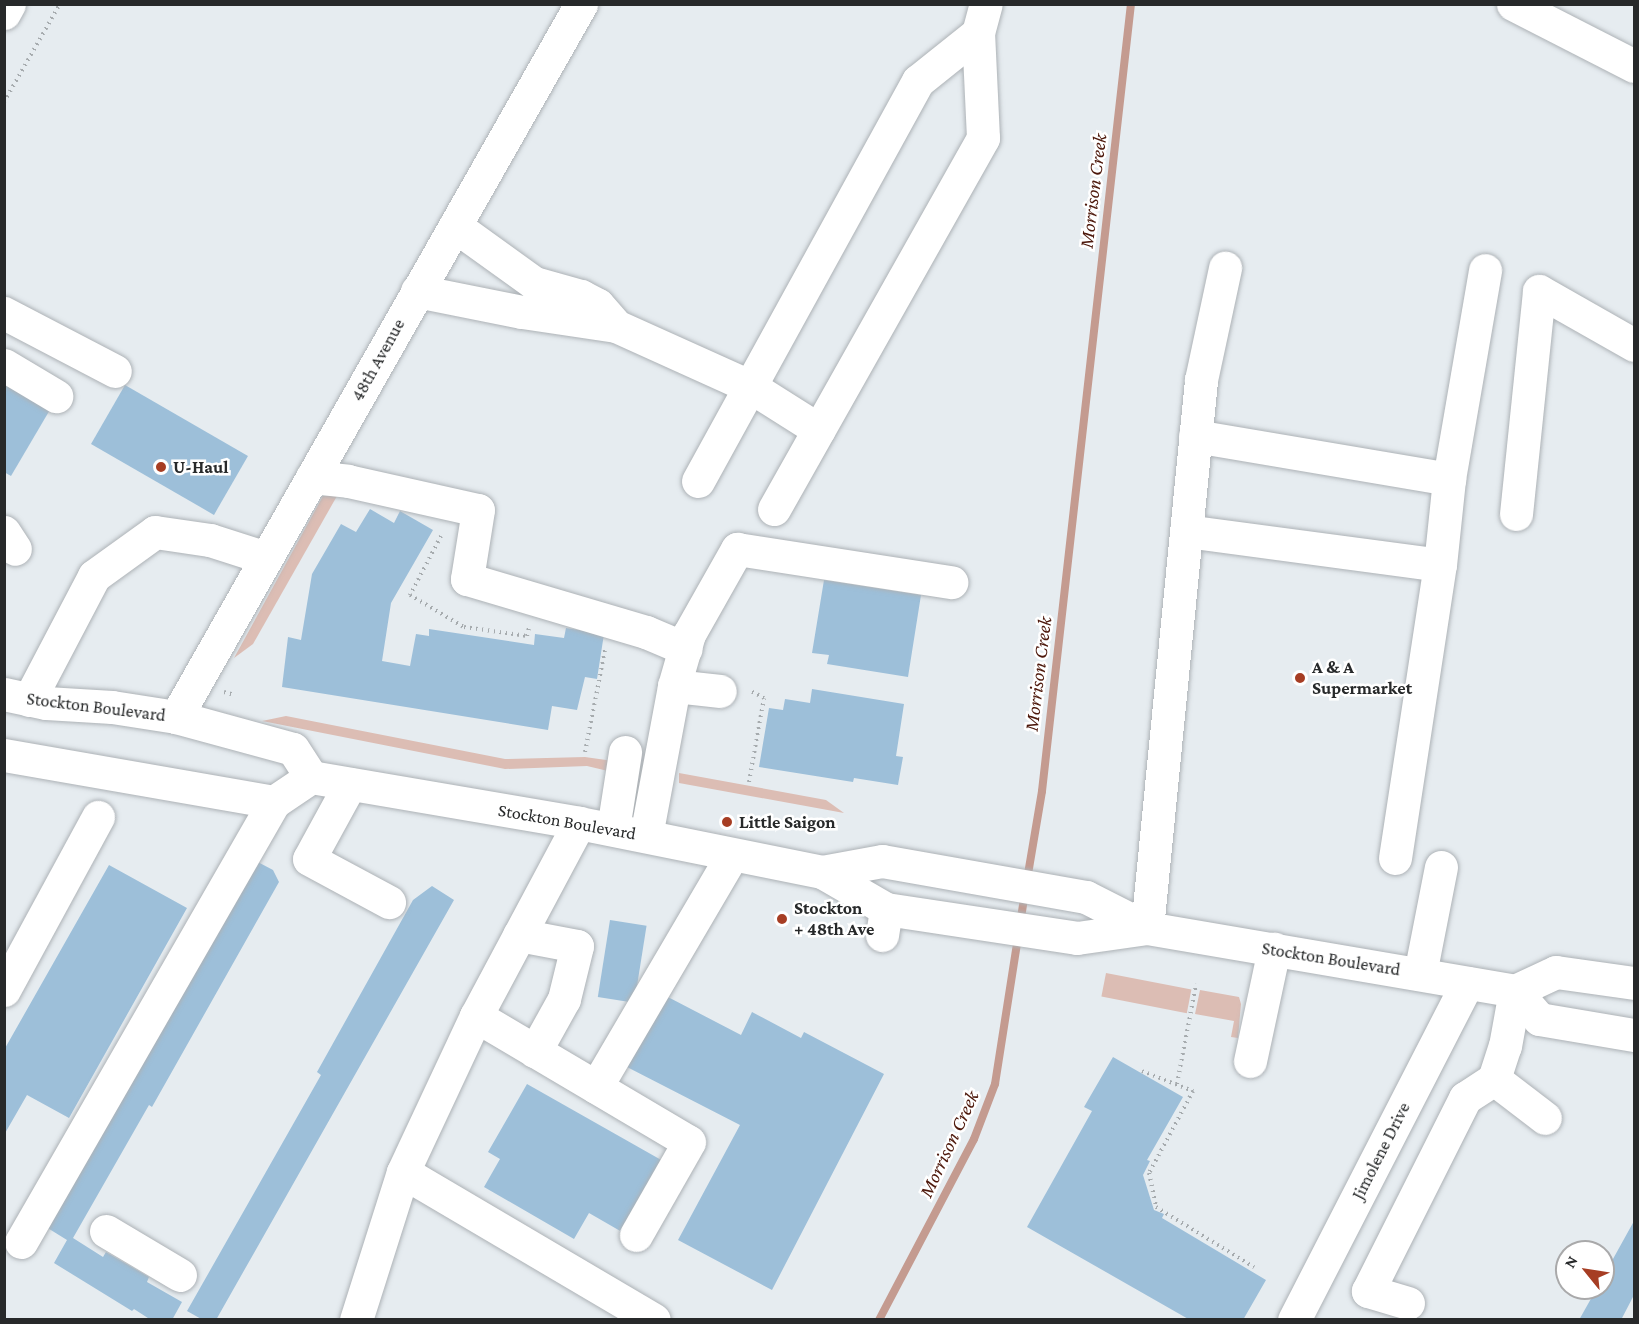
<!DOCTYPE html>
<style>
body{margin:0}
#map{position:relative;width:1639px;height:1324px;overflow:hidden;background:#e6ecf0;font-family:"Crimson Pro",serif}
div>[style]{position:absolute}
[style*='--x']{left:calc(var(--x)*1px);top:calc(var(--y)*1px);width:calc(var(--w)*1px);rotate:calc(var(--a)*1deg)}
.green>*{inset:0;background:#dcbdb4;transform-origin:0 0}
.stream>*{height:8px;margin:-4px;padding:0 4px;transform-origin:4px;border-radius:4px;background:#c49b90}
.building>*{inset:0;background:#9dbfd9;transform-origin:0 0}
.path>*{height:4px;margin-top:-2px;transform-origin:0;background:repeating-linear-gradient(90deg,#a6abae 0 1.5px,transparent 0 6px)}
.roads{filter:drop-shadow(0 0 2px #adb2b6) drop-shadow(0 0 2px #adb2b6)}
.minor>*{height:33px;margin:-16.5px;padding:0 16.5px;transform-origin:16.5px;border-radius:16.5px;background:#fff}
.major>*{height:33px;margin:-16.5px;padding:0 16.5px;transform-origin:16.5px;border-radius:16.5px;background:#fff}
.dots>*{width:16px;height:16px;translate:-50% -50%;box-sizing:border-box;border:3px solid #fff;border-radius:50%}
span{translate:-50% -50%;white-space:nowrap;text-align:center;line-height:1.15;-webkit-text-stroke:5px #fff;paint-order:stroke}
.street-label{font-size:18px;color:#27292a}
.poi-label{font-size:18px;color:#27292a;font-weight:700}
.left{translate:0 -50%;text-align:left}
.water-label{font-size:20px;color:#4d180b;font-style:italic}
.frame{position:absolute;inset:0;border:6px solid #27292a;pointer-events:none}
.north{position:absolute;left:1555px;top:1240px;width:60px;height:60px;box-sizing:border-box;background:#fff;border:2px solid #a9a9aa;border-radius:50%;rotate:300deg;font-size:16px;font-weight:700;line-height:24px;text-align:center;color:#27292a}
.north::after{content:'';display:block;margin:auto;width:21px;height:27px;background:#a63d23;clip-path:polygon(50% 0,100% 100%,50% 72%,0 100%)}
</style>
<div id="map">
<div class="green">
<i style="clip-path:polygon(323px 496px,337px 496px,253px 644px,234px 658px)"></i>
<i style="clip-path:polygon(286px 716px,505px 759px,585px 757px,613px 761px,608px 771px,587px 766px,505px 769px,262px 721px)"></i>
<i style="clip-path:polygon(679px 773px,826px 800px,844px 813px,679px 783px)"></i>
<i style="left:1106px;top:973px;width:87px;height:24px;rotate:11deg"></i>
<i style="clip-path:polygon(1200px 990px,1239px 997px,1241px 1004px,1238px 1038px,1231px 1037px,1234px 1021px,1195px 1014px)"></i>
</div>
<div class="stream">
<i style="--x:1027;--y:880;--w:90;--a:-80.4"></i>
<i style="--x:1042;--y:791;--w:792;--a:-83.55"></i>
<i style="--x:1020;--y:924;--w:32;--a:-81"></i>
<i style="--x:879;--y:1320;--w:204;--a:-62.3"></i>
<i style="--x:974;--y:1139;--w:59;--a:-69.1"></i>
<i style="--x:995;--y:1084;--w:149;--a:-81.1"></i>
</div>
<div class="building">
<i style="clip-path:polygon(4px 381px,51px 408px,11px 476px,4px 472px)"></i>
<i style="left:125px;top:385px;width:142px;height:68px;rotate:30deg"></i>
<i style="clip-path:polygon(370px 509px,394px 523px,400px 511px,433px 530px,391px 603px,382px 661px,410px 666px,416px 634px,429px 636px,429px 629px,534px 645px,535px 634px,564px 638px,566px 628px,604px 634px,597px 679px,585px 677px,577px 710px,552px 706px,548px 730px,282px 687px,288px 637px,301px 640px,312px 574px,341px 524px,356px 532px)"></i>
<i style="clip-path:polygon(824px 580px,921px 595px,908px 677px,827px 664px,829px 655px,812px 653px)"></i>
<i style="clip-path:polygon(812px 689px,904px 704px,896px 756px,903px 757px,898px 785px,854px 778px,853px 782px,759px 767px,769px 708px,783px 710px,785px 699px,810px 703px)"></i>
<i style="clip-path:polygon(254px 860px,273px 870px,279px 882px,152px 1107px,149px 1105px,73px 1238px,103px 1257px,106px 1252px,149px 1277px,147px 1282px,182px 1302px,172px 1320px,151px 1320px,134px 1309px,132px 1311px,54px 1263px,67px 1240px,46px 1227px)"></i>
<i style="clip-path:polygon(109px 865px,187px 908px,69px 1118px,27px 1095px,4px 1135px,4px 1050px)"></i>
<i style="clip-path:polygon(432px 886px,454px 900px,216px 1320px,203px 1320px,187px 1311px,321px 1075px,317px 1072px,413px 900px)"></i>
<i style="left:610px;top:920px;width:37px;height:78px;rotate:9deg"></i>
<i style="clip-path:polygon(666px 996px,741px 1035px,752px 1012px,801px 1038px,804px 1032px,884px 1074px,772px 1290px,678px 1240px,740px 1125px,627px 1067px)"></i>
<i style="clip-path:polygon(1113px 1057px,1183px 1097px,1147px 1160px,1150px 1161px,1143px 1175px,1154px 1210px,1164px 1214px,1162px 1218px,1266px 1280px,1243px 1320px,1190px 1320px,1027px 1227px,1092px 1111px,1084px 1107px)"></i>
<i style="clip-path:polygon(527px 1084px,663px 1161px,622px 1232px,589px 1213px,574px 1239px,484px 1187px,500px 1159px,488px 1152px)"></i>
<i style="clip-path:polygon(1634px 1221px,1634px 1295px,1621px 1320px,1579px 1320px,1597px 1288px,1603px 1288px,1603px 1277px)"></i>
</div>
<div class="path">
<i style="--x:4;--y:102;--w:113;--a:-60.3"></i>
<i style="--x:441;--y:536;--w:67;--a:117.7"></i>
<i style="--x:410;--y:595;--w:63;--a:30.7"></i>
<i style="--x:464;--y:627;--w:64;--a:8.1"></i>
<i style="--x:527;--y:636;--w:9;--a:-77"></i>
<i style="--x:224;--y:692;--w:11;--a:15"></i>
<i style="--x:585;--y:752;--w:104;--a:-78.9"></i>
<i style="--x:749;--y:782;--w:85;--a:-79.9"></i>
<i style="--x:764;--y:698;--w:17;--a:-152"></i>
<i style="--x:1142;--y:1071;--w:55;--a:21.4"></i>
<i style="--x:1193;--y:1091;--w:93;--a:118.2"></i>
<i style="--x:1149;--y:1173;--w:35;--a:78"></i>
<i style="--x:1156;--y:1207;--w:115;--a:31.5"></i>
<i style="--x:1177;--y:1084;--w:102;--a:-79.2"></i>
</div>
<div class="roads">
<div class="minor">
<i style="--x:1513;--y:4;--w:136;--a:27.1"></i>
<i style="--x:455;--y:226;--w:97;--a:35.8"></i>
<i style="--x:534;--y:283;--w:49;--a:15.5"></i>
<i style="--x:581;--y:296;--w:19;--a:28"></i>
<i style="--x:598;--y:305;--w:23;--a:49"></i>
<i style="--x:417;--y:291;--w:107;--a:11.3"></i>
<i style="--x:522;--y:312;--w:95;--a:8.5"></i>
<i style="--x:616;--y:326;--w:148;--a:24.3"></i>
<i style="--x:751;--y:387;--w:80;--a:32.3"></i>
<i style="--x:4;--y:313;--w:125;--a:27.6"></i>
<i style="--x:4;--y:365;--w:61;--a:30.8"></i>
<i style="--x:1195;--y:436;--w:258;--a:9.6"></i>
<i style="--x:312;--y:477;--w:36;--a:6"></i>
<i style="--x:348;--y:481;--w:133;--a:12.6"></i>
<i style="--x:478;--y:510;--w:70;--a:99.1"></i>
<i style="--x:467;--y:579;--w:187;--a:16.5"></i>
<i style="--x:646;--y:632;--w:43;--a:23"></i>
<i style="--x:698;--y:481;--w:457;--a:-61.2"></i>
<i style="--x:918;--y:81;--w:77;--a:-38.7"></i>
<i style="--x:774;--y:509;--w:426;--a:-60.6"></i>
<i style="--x:983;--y:138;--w:105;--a:-92.7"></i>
<i style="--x:978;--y:33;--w:30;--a:-75"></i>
<i style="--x:1516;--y:514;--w:224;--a:-84.1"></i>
<i style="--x:1539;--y:291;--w:109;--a:29.6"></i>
<i style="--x:1186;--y:531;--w:256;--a:7.6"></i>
<i style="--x:4;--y:532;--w:20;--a:57"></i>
<i style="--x:674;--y:686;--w:46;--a:6.2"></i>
<i style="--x:29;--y:700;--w:140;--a:-62.3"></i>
<i style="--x:94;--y:576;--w:75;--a:-35.8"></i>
<i style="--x:155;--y:532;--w:56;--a:8.3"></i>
<i style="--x:210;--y:540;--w:59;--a:17.8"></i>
<i style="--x:176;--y:717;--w:820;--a:-60.4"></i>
<i style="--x:350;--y:784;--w:85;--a:118.7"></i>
<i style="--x:309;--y:859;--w:91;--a:28.3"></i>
<i style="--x:579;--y:823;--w:219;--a:118.1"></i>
<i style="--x:476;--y:1016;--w:172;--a:115.1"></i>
<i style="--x:403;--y:1172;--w:291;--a:30.5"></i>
<i style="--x:613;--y:829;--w:78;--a:-81.1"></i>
<i style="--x:646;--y:836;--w:153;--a:-79.4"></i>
<i style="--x:674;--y:686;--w:54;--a:-73.9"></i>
<i style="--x:689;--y:634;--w:98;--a:-60.5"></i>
<i style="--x:737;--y:549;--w:217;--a:8.8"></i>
<i style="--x:1395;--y:858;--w:296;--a:-81.3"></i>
<i style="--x:1440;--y:565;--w:86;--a:-84"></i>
<i style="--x:1449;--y:479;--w:212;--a:-80.2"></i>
<i style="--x:1147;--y:928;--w:551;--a:-84.37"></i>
<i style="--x:1201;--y:380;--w:115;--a:-77.9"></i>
<i style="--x:519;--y:935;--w:59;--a:10.7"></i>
<i style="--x:577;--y:946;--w:55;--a:103.8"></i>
<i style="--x:564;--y:999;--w:60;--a:119.1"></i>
<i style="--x:882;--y:935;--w:26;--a:-81"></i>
<i style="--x:1420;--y:974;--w:109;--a:-78.9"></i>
<i style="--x:4;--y:990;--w:197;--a:-61.5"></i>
<i style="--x:476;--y:1016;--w:247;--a:30.6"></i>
<i style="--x:689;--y:1142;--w:107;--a:119.7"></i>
<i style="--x:1250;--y:1061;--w:115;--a:-77.9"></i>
<i style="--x:1494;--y:1079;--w:64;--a:37.4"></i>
<i style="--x:596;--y:1087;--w:269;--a:-59.6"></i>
<i style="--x:106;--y:1231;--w:86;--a:30.7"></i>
<i style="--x:21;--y:1242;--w:508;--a:-60.1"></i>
<i style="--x:1408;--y:1303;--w:42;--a:-163.3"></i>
<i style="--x:1368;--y:1291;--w:216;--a:-63.3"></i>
<i style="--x:1465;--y:1098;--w:35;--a:-33"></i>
<i style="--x:1494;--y:1079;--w:35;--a:-72"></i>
<i style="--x:1505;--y:1046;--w:56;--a:-79.7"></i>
<i style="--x:356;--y:1320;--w:155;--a:-72.4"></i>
<i style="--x:1294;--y:1320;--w:379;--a:-62.8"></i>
</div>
<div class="major">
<i style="--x:4;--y:13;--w:10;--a:-61"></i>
<i style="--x:4;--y:694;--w:43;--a:12.1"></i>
<i style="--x:46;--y:703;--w:66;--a:3.5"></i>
<i style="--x:112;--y:707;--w:65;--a:8.9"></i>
<i style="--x:176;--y:717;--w:121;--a:15.3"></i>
<i style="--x:293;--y:749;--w:33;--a:57"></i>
<i style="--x:4;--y:755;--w:274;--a:9.9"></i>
<i style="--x:274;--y:802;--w:45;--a:-34"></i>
<i style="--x:311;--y:777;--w:272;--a:9.7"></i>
<i style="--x:579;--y:823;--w:248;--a:11.4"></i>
<i style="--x:822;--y:872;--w:74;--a:30"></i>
<i style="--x:886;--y:909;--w:193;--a:8.6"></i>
<i style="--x:1077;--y:938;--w:71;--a:-8.1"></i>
<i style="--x:822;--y:872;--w:61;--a:-10.4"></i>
<i style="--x:882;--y:861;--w:207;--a:10"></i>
<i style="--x:1086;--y:897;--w:68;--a:26.9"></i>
<i style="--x:1147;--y:928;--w:373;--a:9.7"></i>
<i style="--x:1515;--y:991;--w:45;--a:-24.9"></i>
<i style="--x:1556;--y:972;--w:79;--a:8"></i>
<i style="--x:1515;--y:991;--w:37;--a:49"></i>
<i style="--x:1539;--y:1019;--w:96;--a:9.6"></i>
</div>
</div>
<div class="dots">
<i style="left:161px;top:467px;background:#a63d23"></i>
<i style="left:1300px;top:678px;background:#a63d23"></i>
<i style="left:727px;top:822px;background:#a63d23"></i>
<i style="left:782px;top:919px;background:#a63d23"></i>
</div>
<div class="street-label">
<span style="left:378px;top:360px;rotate:-61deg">48th Avenue</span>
<span style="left:96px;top:707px;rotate:7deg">Stockton Boulevard</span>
<span style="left:567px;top:822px;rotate:10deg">Stockton Boulevard</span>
<span style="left:1331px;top:959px;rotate:9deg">Stockton Boulevard</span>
<span style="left:1381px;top:1151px;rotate:-63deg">Jimolene Drive</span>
</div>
<div class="poi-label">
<span class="left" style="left:173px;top:467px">U-Haul</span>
<span class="left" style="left:1312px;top:678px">A &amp; A<br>Supermarket</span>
<span class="left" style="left:739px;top:822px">Little Saigon</span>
<span class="left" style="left:794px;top:919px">Stockton<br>+ 48th Ave</span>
</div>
<div class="water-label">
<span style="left:1093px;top:191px;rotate:-83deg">Morrison Creek</span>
<span style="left:1038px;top:674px;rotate:-83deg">Morrison Creek</span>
<span style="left:949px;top:1144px;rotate:-65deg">Morrison Creek</span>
</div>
<div class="frame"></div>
<div class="north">N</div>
</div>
